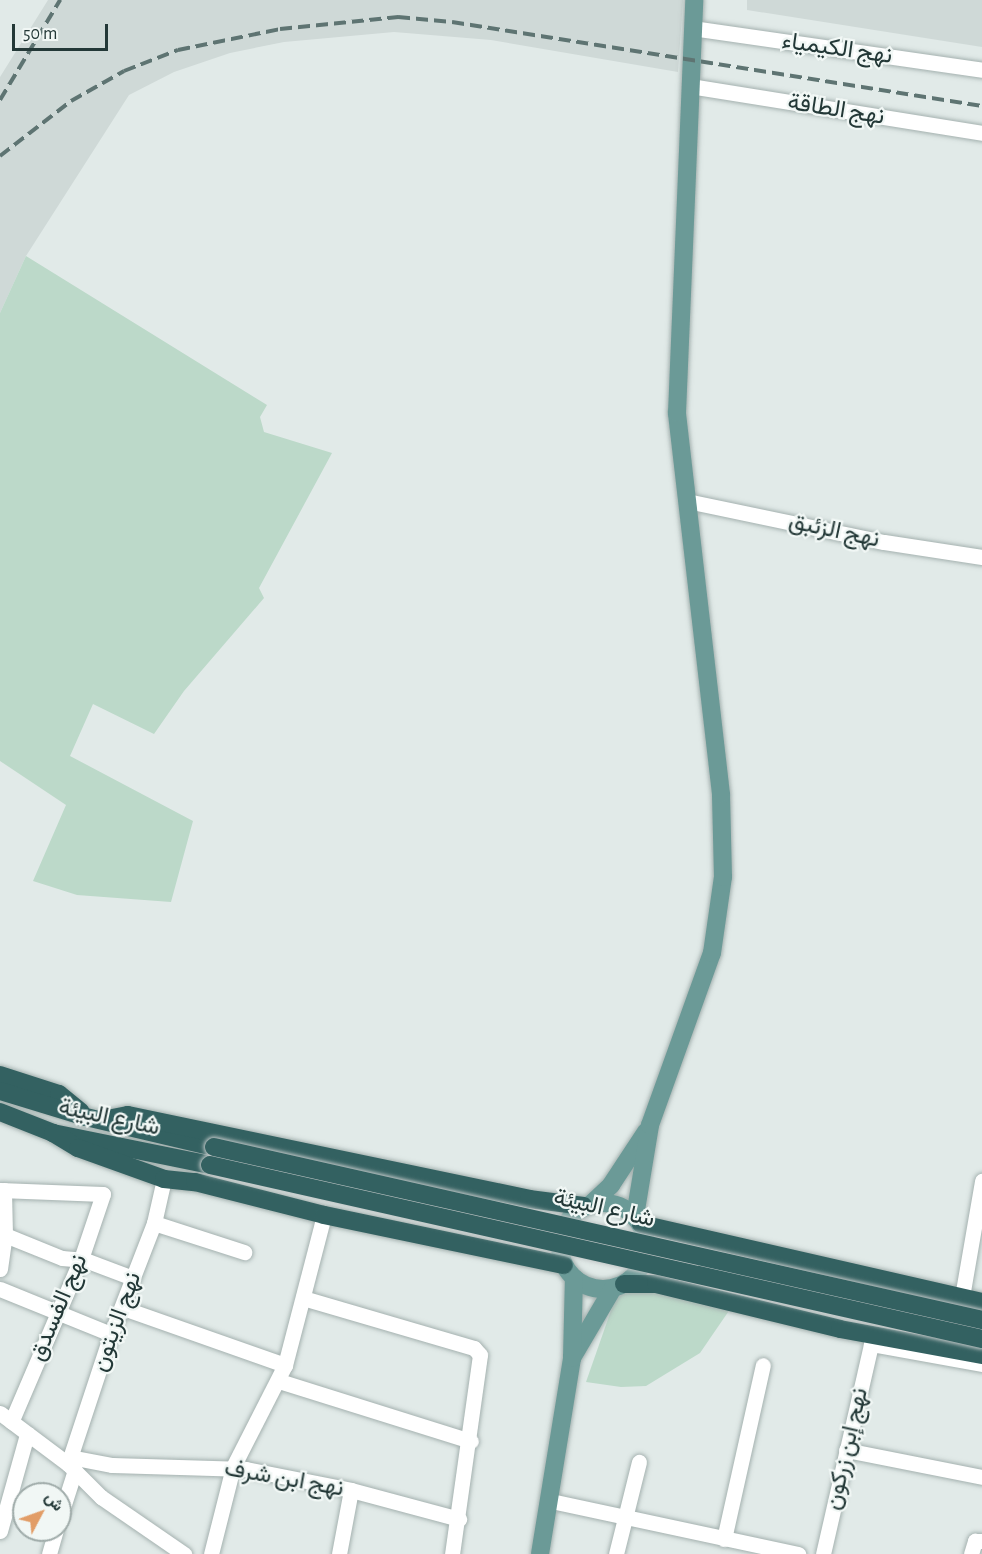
<!DOCTYPE html>
<meta charset="utf-8">
<style>
body{margin:0}
#map{position:relative;width:982px;height:1554px;overflow:hidden;background:#e1eae8;font-family:"Alegreya Sans",Vazirmatn,sans-serif}
div>[style]{position:absolute}
[style*='--x']{left:calc(var(--x)*1px);top:calc(var(--y)*1px);width:calc(var(--w)*1px);rotate:calc(var(--a)*1deg)}
.built>*{inset:0;background:#cfd9d7}
.green>*{inset:0;background:#bcd9c9}
.roads{filter:drop-shadow(0 0 2px #a4b1af) drop-shadow(0 0 2px #a4b1af)}
.minor>*{height:15px;margin:-7.5px;padding:0 7.5px;transform-origin:7.5px;border-radius:7.5px;background:#fff}
.major>*{height:18px;margin:-9px;padding:0 9px;transform-origin:9px;border-radius:9px;background:#6b9a97}
.major>.ring{margin:-9px;padding:0;box-sizing:content-box;background:none;border:18px solid #6b9a97;border-radius:50%}
.highway>*{height:18px;margin:-9px;padding:0 9px;transform-origin:9px;border-radius:9px;background:#336161}
.rail>*{height:4px;margin-top:-2px;transform-origin:0;background:repeating-linear-gradient(90deg,#5e7472 0 12px,transparent 0 18px)}
.bridges{filter:drop-shadow(0 0 2px #c1c7c7) drop-shadow(0 0 2px #c1c7c7)}
.highway-bridge>*{height:18px;margin:-9px;padding:0 9px;transform-origin:9px;border-radius:9px;background:#336161}
span{translate:-50% -50%;white-space:nowrap;text-align:center;line-height:1.15;-webkit-text-stroke:4.5px #f1f7f5;paint-order:stroke}
.street-label{font-size:24px;color:#233837}
.north{position:absolute;left:12px;top:1482px;width:60px;height:60px;box-sizing:border-box;background:#f1f7f5;border:2px solid #9faba9;border-radius:50%;rotate:49deg;font-size:16px;font-weight:700;line-height:24px;text-align:center;color:#233837}
.north::after{content:'';display:block;margin:auto;width:21px;height:27px;background:#e29d67;clip-path:polygon(50% 0,100% 100%,50% 72%,0 100%)}
.scale{position:absolute;left:12px;top:24px;width:96px;height:27px;box-sizing:border-box;border:3px solid #233837;border-top:0;padding-left:8px;font-size:18px;line-height:21px;white-space:nowrap;color:#233837;-webkit-text-stroke:4px #f1f7f5;paint-order:stroke}
</style>
<div id="map">
<div class="built">
<i style="clip-path:polygon(48px 0,683px 0,678px 72px,491px 40px,394px 32px,284px 42px,230px 53px,174px 72px,129px 95px,26px 256px,0 313px,0 77px)"></i>
<i style="clip-path:polygon(747px 0,982px 0,982px 47px,747px 10px)"></i>
</div>
<div class="green">
<i style="clip-path:polygon(26px 256px,267px 405px,260px 417px,264px 432px,332px 453px,259px 588px,264px 598px,184px 691px,154px 734px,93px 704px,70px 756px,193px 821px,171px 902px,77px 895px,33px 881px,66px 805px,0 761px,0 313px)"></i>
<i style="clip-path:polygon(632px 1286px,737px 1299px,700px 1353px,646px 1386px,621px 1387px,586px 1382px,615px 1299px)"></i>
</div>
<div class="roads">
<div class="minor">
<i style="--x:692;--y:28;--w:293;--a:8.2"></i>
<i style="--x:690;--y:86;--w:296;--a:9.1"></i>
<i style="--x:687;--y:501;--w:201;--a:11.8"></i>
<i style="--x:884;--y:542;--w:99;--a:8.7"></i>
<i style="--x:0;--y:1190;--w:103;--a:2.2"></i>
<i style="--x:103;--y:1194;--w:69;--a:108.7"></i>
<i style="--x:81;--y:1259;--w:177;--a:113.2"></i>
<i style="--x:154;--y:1223;--w:95;--a:17.9"></i>
<i style="--x:5;--y:1235;--w:61;--a:22"></i>
<i style="--x:62;--y:1258;--w:23;--a:5"></i>
<i style="--x:85;--y:1260;--w:51;--a:20.6"></i>
<i style="--x:0;--y:1269;--w:34;--a:-82"></i>
<i style="--x:5;--y:1235;--w:45;--a:-91.3"></i>
<i style="--x:0;--y:1289;--w:120;--a:22.1"></i>
<i style="--x:962;--y:1297;--w:118;--a:-80.2"></i>
<i style="--x:303;--y:1298;--w:178;--a:16.3"></i>
<i style="--x:474;--y:1348;--w:9;--a:49"></i>
<i style="--x:480;--y:1355;--w:201;--a:98"></i>
<i style="--x:123;--y:1308;--w:172;--a:19.4"></i>
<i style="--x:279;--y:1381;--w:201;--a:17.4"></i>
<i style="--x:0;--y:1413;--w:85;--a:36.9"></i>
<i style="--x:68;--y:1464;--w:47;--a:45"></i>
<i style="--x:101;--y:1497;--w:101;--a:34.5"></i>
<i style="--x:846;--y:1450;--w:139;--a:11.2"></i>
<i style="--x:70;--y:1457;--w:43;--a:10.8"></i>
<i style="--x:112;--y:1465;--w:134;--a:1.7"></i>
<i style="--x:246;--y:1469;--w:107;--a:11.3"></i>
<i style="--x:351;--y:1490;--w:112;--a:15"></i>
<i style="--x:68;--y:1464;--w:137;--a:-71.7"></i>
<i style="--x:111;--y:1334;--w:119;--a:-68.8"></i>
<i style="--x:154;--y:1223;--w:45;--a:-77.2"></i>
<i style="--x:551;--y:1501;--w:253;--a:12.1"></i>
<i style="--x:60;--y:1517;--w:49;--a:-72.3"></i>
<i style="--x:0;--y:1531;--w:101;--a:-74.4"></i>
<i style="--x:724;--y:1539;--w:178;--a:-77.4"></i>
<i style="--x:49;--y:1554;--w:25;--a:-74"></i>
<i style="--x:211;--y:1554;--w:90;--a:-75.8"></i>
<i style="--x:233;--y:1467;--w:114;--a:-63"></i>
<i style="--x:285;--y:1365;--w:155;--a:-75.4"></i>
<i style="--x:339;--y:1554;--w:65;--a:-79.4"></i>
<i style="--x:616;--y:1554;--w:95;--a:-76"></i>
<i style="--x:823;--y:1554;--w:215;--a:-77.1"></i>
<i style="--x:871;--y:1344;--w:113;--a:10.2"></i>
<i style="--x:971;--y:1554;--w:14;--a:-73"></i>
<i style="--x:975;--y:1541;--w:7;--a:0"></i>
</div>
<div class="major">
<i class="ring" style="left:560px;top:1203px;width:68px;height:68px"></i>
<i style="--x:592;--y:1203;--w:26;--a:-43"></i>
<i style="--x:611;--y:1185;--w:64;--a:-56.6"></i>
<i style="--x:635;--y:1216;--w:92;--a:-80.6"></i>
<i style="--x:650;--y:1125;--w:183;--a:-70.2"></i>
<i style="--x:712;--y:953;--w:77;--a:-81.8"></i>
<i style="--x:723;--y:877;--w:83;--a:-91.4"></i>
<i style="--x:721;--y:794;--w:384;--a:-96.6"></i>
<i style="--x:677;--y:413;--w:413;--a:-87.6"></i>
<i style="--x:572;--y:1358;--w:81;--a:-59.6"></i>
<i style="--x:540;--y:1554;--w:199;--a:-80.7"></i>
<i style="--x:572;--y:1358;--w:80;--a:-88.6"></i>
</div>
<div class="highway">
<i style="--x:0;--y:1075;--w:62;--a:17.9"></i>
<i style="--x:59;--y:1094;--w:28;--a:39"></i>
<i style="--x:0;--y:1091;--w:90;--a:16.8"></i>
<i style="--x:86;--y:1117;--w:131;--a:13.2"></i>
<i style="--x:0;--y:1112;--w:57;--a:21.6"></i>
<i style="--x:53;--y:1133;--w:160;--a:11.5"></i>
<i style="--x:102;--y:1120;--w:26;--a:-11"></i>
<i style="--x:128;--y:1115;--w:410;--a:11.8"></i>
<i style="--x:529;--y:1199;--w:55;--a:7.3"></i>
<i style="--x:53;--y:1133;--w:29;--a:31"></i>
<i style="--x:78;--y:1148;--w:91;--a:19.8"></i>
<i style="--x:164;--y:1179;--w:31;--a:6"></i>
<i style="--x:195;--y:1182;--w:133;--a:14.3"></i>
<i style="--x:324;--y:1215;--w:245;--a:11.8"></i>
<i style="--x:641;--y:1224;--w:350;--a:12.9"></i>
<i style="--x:624;--y:1284;--w:32;--a:0"></i>
<i style="--x:656;--y:1284;--w:189;--a:13.7"></i>
<i style="--x:840;--y:1329;--w:144;--a:10.4"></i>
</div>
</div>
<div class="rail">
<i style="--x:0;--y:100;--w:117;--a:-59"></i>
<i style="--x:0;--y:156;--w:90;--a:-37.8"></i>
<i style="--x:71;--y:101;--w:61;--a:-29.5"></i>
<i style="--x:124;--y:71;--w:58;--a:-21.3"></i>
<i style="--x:178;--y:50;--w:104;--a:-11.6"></i>
<i style="--x:280;--y:29;--w:119;--a:-5.8"></i>
<i style="--x:398;--y:17;--w:54;--a:5.3"></i>
<i style="--x:452;--y:22;--w:537;--a:9.01"></i>
</div>
<div class="bridges">
<div class="highway-bridge">
<i style="--x:214;--y:1147;--w:787;--a:12.69"></i>
<i style="--x:210;--y:1165;--w:791;--a:12.7"></i>
</div>
</div>
<div class="street-label">
<span style="left:837px;top:49px;rotate:8deg">نهج الكيمياء</span>
<span style="left:836px;top:110px;rotate:9deg">نهج الطاقة</span>
<span style="left:834px;top:531px;rotate:12deg">نهج الزئبق</span>
<span style="left:109px;top:1118px;rotate:12deg">شارع البيئة</span>
<span style="left:604px;top:1209px;rotate:13deg">شارع البيئة</span>
<span style="left:59px;top:1308px;rotate:-67deg">نهج الفسدق</span>
<span style="left:117px;top:1322px;rotate:-70deg">نهج الزيتون</span>
<span style="left:847px;top:1449px;rotate:-77deg">نهج إبن زركون</span>
<span style="left:284px;top:1479px;rotate:10deg">نهج ابن شرف</span>
</div>
<div class="north">ش</div>
<div class="scale">50 m</div>
</div>
